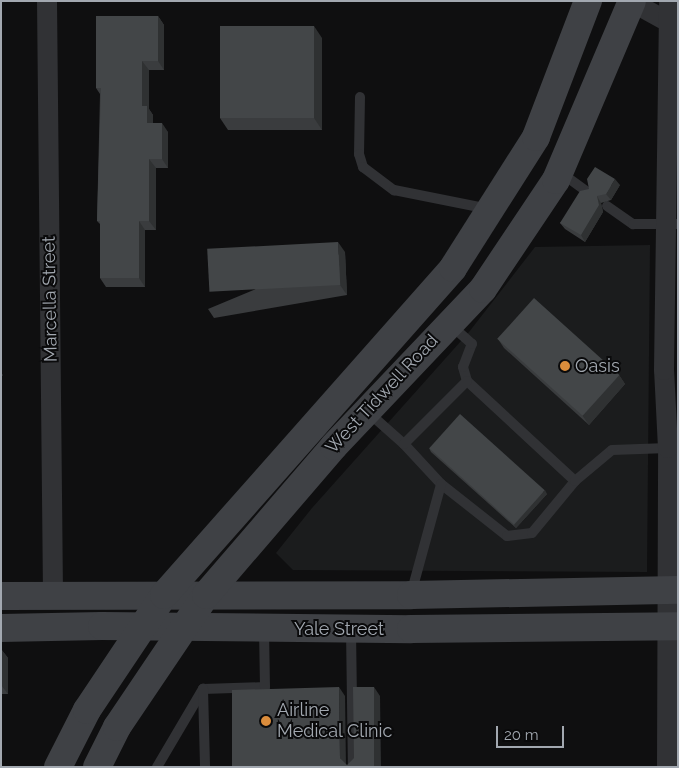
<!DOCTYPE html>
<style>
body{margin:0}
#map{position:relative;width:679px;height:768px;overflow:hidden;background:#0f0f10;font-family:Raleway,sans-serif}
div>[style]{position:absolute}
[style*='--x']{left:calc(var(--x)*1px);top:calc(var(--y)*1px);width:calc(var(--w)*1px);rotate:calc(var(--a)*1deg)}
.built>*{inset:0;background:#1b1c1d}
.lane>*{height:10px;margin:-5px;padding:0 5px;transform-origin:5px;border-radius:5px;background:#313235}
.street>*{height:20px;margin:-10px;padding:0 10px;transform-origin:10px;border-radius:10px;background:#313235}
.secondary>*{height:28px;margin:-14px;padding:0 14px;transform-origin:14px;border-radius:14px;background:#3f4145}
.wall>*{inset:0;background:#3a3c3e}
.shaded-wall>*{inset:0;background:#2f3132;transform-origin:0 0}
.building>*{inset:0;background:#434648;transform-origin:0 0}
.dots>*{width:14px;height:14px;translate:-50% -50%;box-sizing:border-box;border:2px solid #0a0a0b;border-radius:50%}
span{translate:-50% -50%;white-space:nowrap;text-align:center;line-height:1.15;-webkit-text-stroke:4px #0a0a0b;paint-order:stroke}
.street-label{font-size:18px;color:#a2a8b0}
.poi-label{font-size:18px;color:#a2a8b0}
.left{translate:0 -50%;text-align:left}
.frame{position:absolute;inset:0;border:2px solid #a2a8b0;pointer-events:none}
.scale{position:absolute;left:496px;top:726px;width:68px;height:22px;box-sizing:border-box;border:2px solid #a2a8b0;border-top:0;padding-left:6px;font-size:15px;line-height:18px;white-space:nowrap;color:#a2a8b0;-webkit-text-stroke:4px #0a0a0b;paint-order:stroke}
</style>
<div id="map">
<div class="built">
<i style="clip-path:polygon(650px 245px,647px 572px,293px 570px,276px 553px,312px 508px,469px 332px,535px 247px)"></i>
</div>
<div class="lane">
<i style="--x:360;--y:97;--w:57;--a:91"></i>
<i style="--x:359;--y:154;--w:14;--a:73"></i>
<i style="--x:363;--y:167;--w:39;--a:37"></i>
<i style="--x:394;--y:190;--w:97;--a:11.3"></i>
<i style="--x:560;--y:172;--w:34;--a:36"></i>
<i style="--x:607;--y:206;--w:32;--a:35"></i>
<i style="--x:633;--y:224;--w:45;--a:0"></i>
<i style="--x:369;--y:413;--w:47;--a:41.5"></i>
<i style="--x:404;--y:444;--w:54;--a:47.2"></i>
<i style="--x:441;--y:484;--w:84;--a:38.2"></i>
<i style="--x:507;--y:536;--w:25;--a:-7"></i>
<i style="--x:532;--y:533;--w:67;--a:-50.4"></i>
<i style="--x:575;--y:481;--w:147;--a:-137.2"></i>
<i style="--x:467;--y:381;--w:15;--a:-106"></i>
<i style="--x:463;--y:367;--w:25;--a:-69"></i>
<i style="--x:472;--y:344;--w:30;--a:-138"></i>
<i style="--x:404;--y:444;--w:89;--a:-45"></i>
<i style="--x:575;--y:481;--w:48;--a:-40"></i>
<i style="--x:612;--y:450;--w:56;--a:-2"></i>
<i style="--x:411;--y:594;--w:114;--a:-74.7"></i>
<i style="--x:351;--y:630;--w:137;--a:89.2"></i>
<i style="--x:203;--y:689;--w:62;--a:-1.8"></i>
<i style="--x:265;--y:687;--w:59;--a:-91"></i>
<i style="--x:157;--y:767;--w:91;--a:-59.5"></i>
<i style="--x:203;--y:689;--w:78;--a:88.5"></i>
</div>
<div class="street">
<i style="--x:47;--y:1;--w:596;--a:89.42"></i>
<i style="--x:632;--y:2;--w:43;--a:28.9"></i>
<i style="--x:667;--y:767;--w:319;--a:-89.8"></i>
<i style="--x:668;--y:448;--w:78;--a:-92.9"></i>
<i style="--x:664;--y:370;--w:369;--a:-89.2"></i>
</div>
<div class="secondary">
<i style="--x:1;--y:596;--w:410;--a:-0.1"></i>
<i style="--x:411;--y:595;--w:267;--a:-1.1"></i>
<i style="--x:1;--y:628;--w:101;--a:-1.1"></i>
<i style="--x:102;--y:626;--w:309;--a:0.6"></i>
<i style="--x:411;--y:629;--w:267;--a:-0.6"></i>
<i style="--x:58;--y:767;--w:64;--a:-63"></i>
<i style="--x:87;--y:710;--w:138;--a:-56.2"></i>
<i style="--x:164;--y:595;--w:436;--a:-48.5"></i>
<i style="--x:453;--y:268;--w:155;--a:-57.6"></i>
<i style="--x:536;--y:137;--w:146;--a:-69.1"></i>
<i style="--x:97;--y:767;--w:45;--a:-63.4"></i>
<i style="--x:117;--y:727;--w:159;--a:-56"></i>
<i style="--x:206;--y:595;--w:196;--a:-49.3"></i>
<i style="--x:334;--y:446;--w:216;--a:-46.5"></i>
<i style="--x:483;--y:289;--w:131;--a:-56.2"></i>
<i style="--x:556;--y:180;--w:194;--a:-67"></i>
</div>
<div class="wall">
<i style="clip-path:polygon(158px 16px,164px 25px,164px 70px,149px 70px,149px 109px,153px 115px,153px 123px,168px 132px,168px 168px,156px 168px,156px 230px,145px 230px,145px 287px,106px 287px,100px 278px,100px 224px,97px 221px,100px 94px,96px 88px)"></i>
<i style="clip-path:polygon(322px 38px,322px 130px,228px 130px,220px 118px)"></i>
<i style="clip-path:polygon(620px 185px,611px 200px,601px 203px,603px 212px,585px 242px,565px 229px,560px 223px,589px 189px)"></i>
<i style="clip-path:polygon(345px 252px,347px 295px,214px 318px,208px 309px)"></i>
<i style="clip-path:polygon(498px 339px,619px 375px,625px 384px,589px 425px,504px 348px)"></i>
<i style="clip-path:polygon(429px 448px,547px 494px,516px 528px,431px 452px)"></i>
<i style="clip-path:polygon(1px 649px,8px 658px,8px 694px,1px 694px)"></i>
</div>
<div class="shaded-wall">
<i style="clip-path:polygon(158px 16px,164px 25px,164px 70px,158px 61px)"></i>
<i style="clip-path:polygon(314px 26px,322px 38px,322px 130px,314px 118px)"></i>
<i style="clip-path:polygon(142px 61px,149px 70px,149px 109px,153px 115px,153px 132px,147px 123px,142px 106px)"></i>
<i style="clip-path:polygon(162px 123px,168px 132px,168px 168px,162px 159px)"></i>
<i style="clip-path:polygon(149px 159px,156px 168px,156px 230px,149px 221px)"></i>
<i style="clip-path:polygon(615px 179px,620px 185px,611px 200px,606px 194px)"></i>
<i style="clip-path:polygon(597px 196px,601px 203px,603px 212px,585px 242px,581px 235px)"></i>
<i style="clip-path:polygon(139px 221px,145px 230px,145px 287px,139px 278px)"></i>
<i style="clip-path:polygon(338px 242px,345px 252px,347px 295px,340px 285px)"></i>
<i style="left:1px;top:373px;width:3px;height:58px;rotate:45deg"></i>
<i style="clip-path:polygon(619px 375px,625px 384px,589px 425px,582px 415px)"></i>
<i style="clip-path:polygon(545px 490px,547px 494px,516px 528px,514px 525px)"></i>
<i style="clip-path:polygon(1px 649px,8px 658px,8px 694px,1px 685px)"></i>
<i style="clip-path:polygon(339px 687px,345px 696px,346px 767px,340px 758px)"></i>
<i style="clip-path:polygon(374px 687px,380px 696px,381px 767px,374px 767px)"></i>
</div>
<div class="building">
<i style="clip-path:polygon(96px 16px,158px 16px,158px 61px,142px 61px,142px 106px,147px 106px,147px 123px,162px 123px,162px 159px,149px 159px,149px 221px,139px 221px,139px 278px,100px 278px,100px 221px,97px 221px,101px 88px,96px 88px)"></i>
<i style="left:220px;top:26px;width:94px;height:92px"></i>
<i style="clip-path:polygon(595px 167px,615px 179px,606px 194px,597px 196px,599px 205px,581px 235px,560px 223px,580px 191px,589px 189px,587px 179px)"></i>
<i style="left:338px;top:242px;width:43px;height:131px;rotate:87deg"></i>
<i style="left:534px;top:298px;width:115px;height:55px;rotate:42deg"></i>
<i style="left:460px;top:414px;width:114px;height:46px;rotate:42deg"></i>
<i style="clip-path:polygon(339px 687px,340px 758px,347px 765px,354px 758px,353px 687px,374px 687px,374px 767px,232px 767px,232px 690px)"></i>
</div>
<div class="dots">
<i style="left:565px;top:366px;background:#db8d3c"></i>
<i style="left:266px;top:721px;background:#db8d3c"></i>
</div>
<div class="street-label">
<span style="left:50px;top:299px;rotate:-91deg">Marcella Street</span>
<span style="left:382px;top:394px;rotate:-47deg">West Tidwell Road</span>
<span style="left:339px;top:629px">Yale Street</span>
</div>
<div class="poi-label">
<span class="left" style="left:575px;top:366px">Oasis</span>
<span class="left" style="left:277px;top:721px">Airline<br>Medical Clinic</span>
</div>
<div class="frame"></div>
<div class="scale">20 m</div>
</div>
